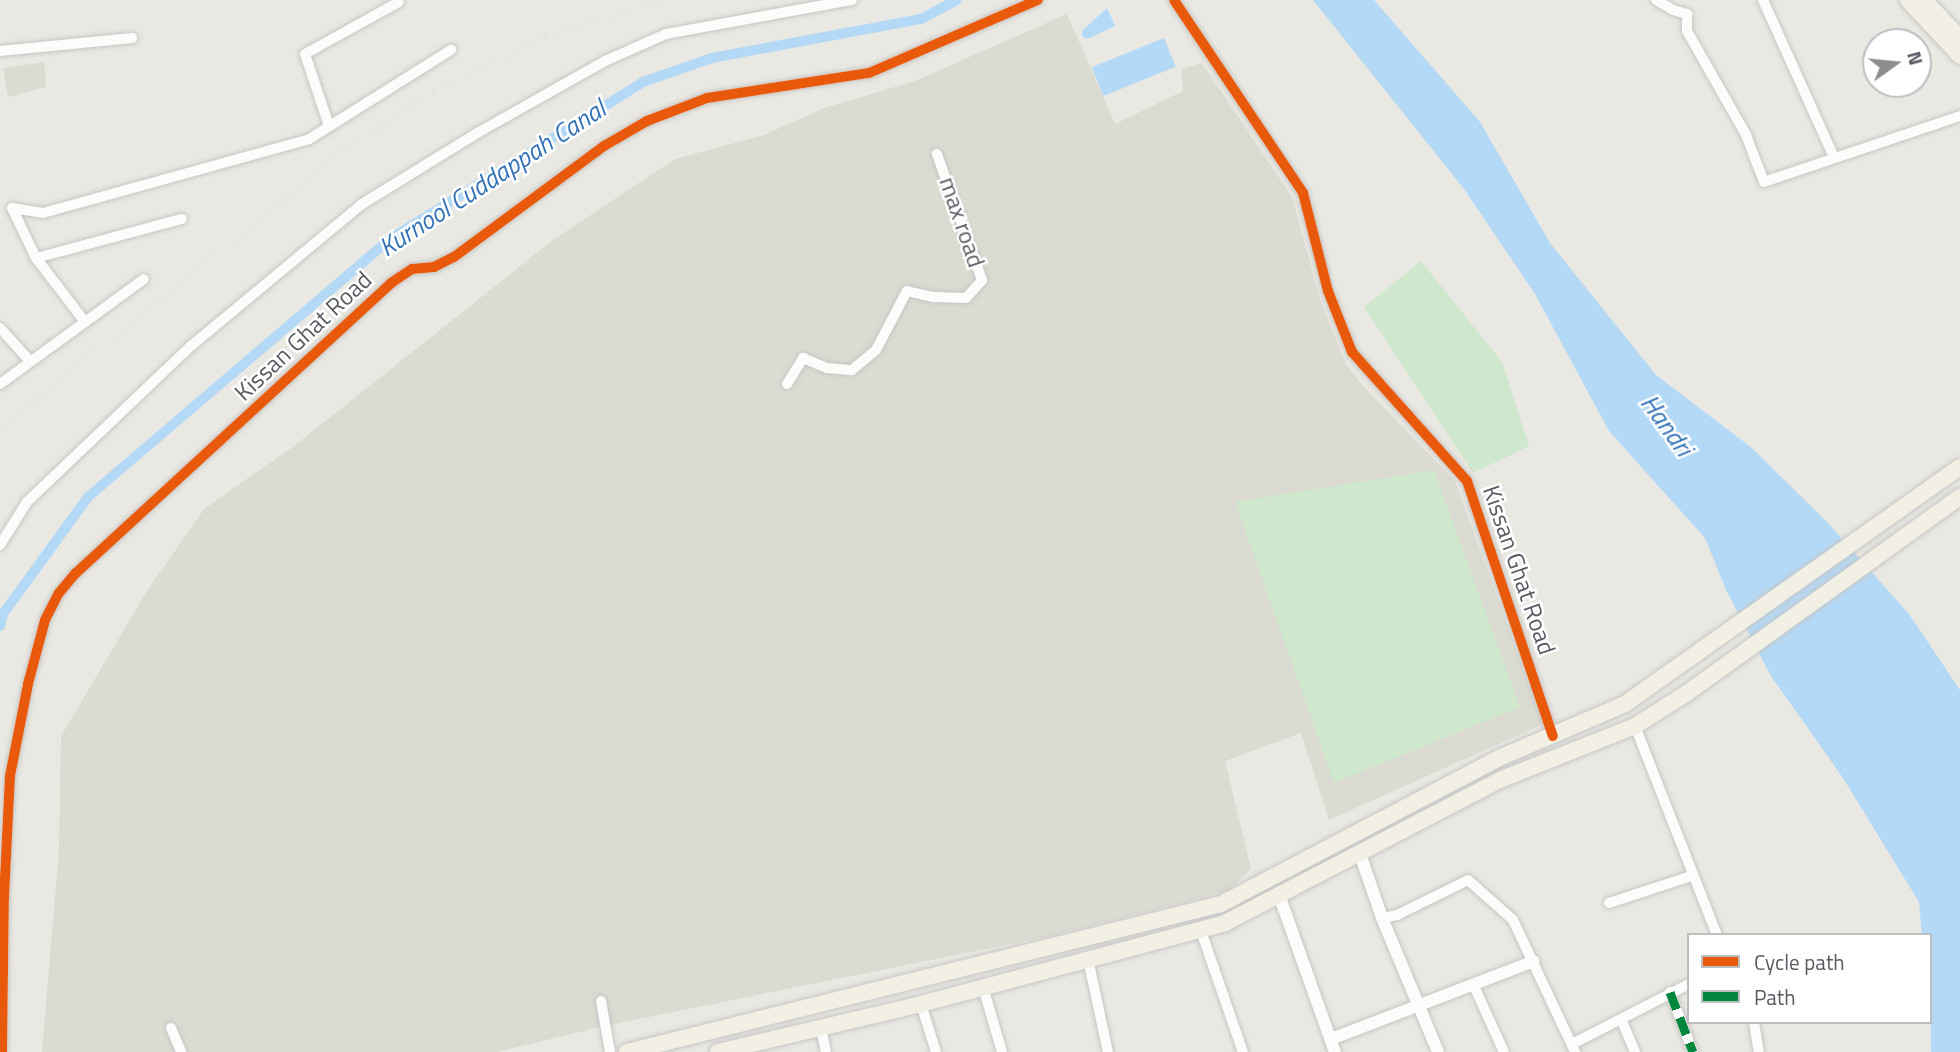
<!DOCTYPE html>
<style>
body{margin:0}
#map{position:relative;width:1960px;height:1052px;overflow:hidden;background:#eae8e2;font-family:"Titillium Web",sans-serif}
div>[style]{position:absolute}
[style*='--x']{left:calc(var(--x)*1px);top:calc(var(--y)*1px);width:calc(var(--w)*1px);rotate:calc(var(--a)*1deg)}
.education>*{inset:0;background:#dcdbd2}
.green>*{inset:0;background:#cfe7cc}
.water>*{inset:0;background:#b4d9f6;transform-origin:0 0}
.canal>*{height:10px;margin:-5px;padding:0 5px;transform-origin:5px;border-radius:5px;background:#b4d9f6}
.roads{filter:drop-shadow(0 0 2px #c6c6c5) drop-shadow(0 0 2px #c6c6c5)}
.minor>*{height:10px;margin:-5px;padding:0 5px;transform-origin:5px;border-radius:5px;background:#fcfcfb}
.tertiary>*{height:12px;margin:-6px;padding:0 6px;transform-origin:6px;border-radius:6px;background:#fcfcfb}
.primary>*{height:16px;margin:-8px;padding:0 8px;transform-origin:8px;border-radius:8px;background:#f2f0e5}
.rail>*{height:3.5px;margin-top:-1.75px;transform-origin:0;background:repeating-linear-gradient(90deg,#e2e2e1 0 2px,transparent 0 11px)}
.quiet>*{height:9px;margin-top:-4.5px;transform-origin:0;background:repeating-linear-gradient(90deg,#00873e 0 18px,transparent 0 27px)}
.cycleway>*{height:10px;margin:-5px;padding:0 5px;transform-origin:5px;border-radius:5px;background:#e8590c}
span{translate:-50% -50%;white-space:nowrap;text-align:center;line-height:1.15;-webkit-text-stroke:5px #fff;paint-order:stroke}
.street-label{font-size:24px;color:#585c62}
.water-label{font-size:26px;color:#3473b8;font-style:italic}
.legend{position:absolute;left:1687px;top:933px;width:245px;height:91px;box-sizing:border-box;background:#fff;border:2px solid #bcbec0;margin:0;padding:9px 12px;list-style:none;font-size:21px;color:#585c62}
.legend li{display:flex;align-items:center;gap:14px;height:35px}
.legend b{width:35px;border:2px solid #bcbec0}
.north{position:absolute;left:1862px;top:28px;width:70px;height:70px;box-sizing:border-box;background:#fff;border:2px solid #bcbec0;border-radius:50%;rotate:75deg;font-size:19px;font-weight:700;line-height:28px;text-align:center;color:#585c62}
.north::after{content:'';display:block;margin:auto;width:24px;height:32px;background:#8b8d8f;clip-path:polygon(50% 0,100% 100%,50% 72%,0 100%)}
</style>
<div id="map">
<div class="education">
<i style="clip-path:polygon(1067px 14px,1115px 124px,1183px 91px,1181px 69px,1202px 63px,1292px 197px,1320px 300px,1346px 364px,1363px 386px,1455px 481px,1543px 724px,1329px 820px,1301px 733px,1225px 761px,1251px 869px,1228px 891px,1045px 937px,604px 1026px,498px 1052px,42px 1052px,59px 849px,61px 736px,147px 591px,204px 509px,294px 446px,553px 240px,675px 159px,764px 135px,824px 108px,915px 81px)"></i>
<i style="clip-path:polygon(44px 62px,46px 87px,8px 97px,3px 68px)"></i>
</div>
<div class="green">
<i style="clip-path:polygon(1421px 261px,1502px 362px,1529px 446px,1473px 473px,1364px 307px)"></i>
<i style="clip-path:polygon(1434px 470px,1520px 707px,1334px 783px,1235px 502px)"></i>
</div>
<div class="water">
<i style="clip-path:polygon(1313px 0,1374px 0,1480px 122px,1550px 243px,1656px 375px,1752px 448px,1827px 522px,1909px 614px,1960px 690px,1960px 1052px,1931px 1052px,1930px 935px,1922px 935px,1919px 902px,1843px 778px,1771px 676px,1726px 590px,1705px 538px,1609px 431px,1535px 294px,1464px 189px)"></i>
<i style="clip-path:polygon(1107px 8px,1115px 26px,1087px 39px,1082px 36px,1082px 31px)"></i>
<i style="left:1164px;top:38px;width:31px;height:78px;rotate:68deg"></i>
</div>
<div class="canal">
<i style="--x:0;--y:626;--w:12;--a:-76"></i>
<i style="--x:3;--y:614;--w:145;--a:-54"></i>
<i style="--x:88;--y:497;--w:397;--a:-40.5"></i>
<i style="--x:390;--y:239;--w:298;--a:-31.8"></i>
<i style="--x:643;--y:82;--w:73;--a:-19.2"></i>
<i style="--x:712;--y:58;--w:213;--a:-10.6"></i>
<i style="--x:921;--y:19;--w:40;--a:-28"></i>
</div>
<div class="roads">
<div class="minor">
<i style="--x:1174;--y:0;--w:232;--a:56.2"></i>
<i style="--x:1303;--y:193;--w:101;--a:75.7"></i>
<i style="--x:1328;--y:291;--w:66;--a:68.5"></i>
<i style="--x:1352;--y:352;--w:173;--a:48.3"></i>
<i style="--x:1467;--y:481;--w:269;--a:71.4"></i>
<i style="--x:1656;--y:0;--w:20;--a:30"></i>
<i style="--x:1673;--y:10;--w:15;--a:16"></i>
<i style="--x:1687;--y:14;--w:17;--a:90"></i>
<i style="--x:1687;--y:31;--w:120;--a:60.4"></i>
<i style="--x:1746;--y:135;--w:50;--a:69"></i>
<i style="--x:1764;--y:182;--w:207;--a:-18.6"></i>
<i style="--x:1763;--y:0;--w:172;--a:65.7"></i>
<i style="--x:0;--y:51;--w:133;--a:-5.6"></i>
<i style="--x:329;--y:126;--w:76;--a:-108.4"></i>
<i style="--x:305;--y:54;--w:107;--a:-29"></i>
<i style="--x:36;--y:258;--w:55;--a:-115.6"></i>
<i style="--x:12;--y:208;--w:31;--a:9"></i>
<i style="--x:43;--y:213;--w:276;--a:-15.5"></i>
<i style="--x:309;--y:139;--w:168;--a:-32.1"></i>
<i style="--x:85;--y:322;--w:81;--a:-127.4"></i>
<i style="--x:36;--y:258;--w:151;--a:-15"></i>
<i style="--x:0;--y:328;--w:45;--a:47.7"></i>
<i style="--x:0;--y:384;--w:178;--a:-36.1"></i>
<i style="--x:787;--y:384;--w:31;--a:-58"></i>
<i style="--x:803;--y:358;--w:26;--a:23"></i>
<i style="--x:827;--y:368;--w:25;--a:5"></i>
<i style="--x:852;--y:370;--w:31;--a:-40"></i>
<i style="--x:876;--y:350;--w:67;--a:-62.3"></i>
<i style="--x:907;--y:291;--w:28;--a:13"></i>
<i style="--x:934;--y:297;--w:32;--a:2"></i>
<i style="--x:966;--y:298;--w:24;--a:-48"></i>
<i style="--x:982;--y:280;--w:134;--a:-109.7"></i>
<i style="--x:0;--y:545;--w:51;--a:-57.9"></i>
<i style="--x:27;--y:502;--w:226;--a:-43.6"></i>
<i style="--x:191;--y:346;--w:222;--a:-39.7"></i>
<i style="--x:362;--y:204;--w:137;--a:-31.6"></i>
<i style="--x:479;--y:132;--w:145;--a:-29.4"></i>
<i style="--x:605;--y:61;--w:67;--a:-23.9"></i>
<i style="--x:666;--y:34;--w:189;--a:-10.4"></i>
<i style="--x:1635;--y:726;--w:225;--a:68.6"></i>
<i style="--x:1609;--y:903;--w:89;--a:-18.2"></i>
<i style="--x:1382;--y:918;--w:15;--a:-11"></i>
<i style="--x:1397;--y:915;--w:79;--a:-26.2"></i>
<i style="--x:1468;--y:880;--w:60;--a:41.6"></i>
<i style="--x:1513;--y:920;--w:146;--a:64.8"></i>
<i style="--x:1201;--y:931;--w:128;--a:70.9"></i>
<i style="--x:1088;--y:959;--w:95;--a:77.9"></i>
<i style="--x:1474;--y:986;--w:72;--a:65.6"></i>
<i style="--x:983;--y:987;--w:68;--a:73.7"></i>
<i style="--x:1670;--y:992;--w:64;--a:69"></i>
<i style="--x:601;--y:1001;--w:52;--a:80"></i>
<i style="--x:921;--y:1004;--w:50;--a:72.6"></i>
<i style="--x:1621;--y:1019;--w:36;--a:67"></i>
<i style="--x:1754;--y:1022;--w:30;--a:81"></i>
<i style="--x:821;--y:1027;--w:25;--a:79"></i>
<i style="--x:171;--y:1028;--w:26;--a:67"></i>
<i style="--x:1572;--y:1044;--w:131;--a:-27.1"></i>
<i style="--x:2;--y:1052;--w:154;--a:-89.3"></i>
<i style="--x:4;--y:898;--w:122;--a:-87.2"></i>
<i style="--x:10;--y:776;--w:94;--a:-78.9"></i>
<i style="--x:28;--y:684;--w:66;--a:-75.1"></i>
<i style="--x:45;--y:620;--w:30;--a:-63"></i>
<i style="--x:59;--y:593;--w:26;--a:-50"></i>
<i style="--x:76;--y:573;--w:428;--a:-42.6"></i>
<i style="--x:391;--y:283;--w:25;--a:-34"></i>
<i style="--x:412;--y:269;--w:22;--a:-5"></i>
<i style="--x:434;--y:267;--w:22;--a:-27"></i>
<i style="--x:454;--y:257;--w:187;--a:-36.5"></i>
<i style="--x:604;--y:146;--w:50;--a:-30.2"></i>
<i style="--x:647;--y:121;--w:64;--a:-21"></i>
<i style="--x:707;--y:98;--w:164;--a:-8.8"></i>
<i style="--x:869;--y:73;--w:184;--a:-23.4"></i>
</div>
<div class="tertiary">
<i style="--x:1360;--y:854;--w:68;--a:71"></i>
<i style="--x:1382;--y:918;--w:145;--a:67.3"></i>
<i style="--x:1279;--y:895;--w:167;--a:70.4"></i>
<i style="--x:1331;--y:1039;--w:217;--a:-21"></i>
</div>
<div class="primary">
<i style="--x:1908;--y:0;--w:76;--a:47.1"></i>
<i style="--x:1924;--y:0;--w:52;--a:46.5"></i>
<i style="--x:627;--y:1052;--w:612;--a:-13.99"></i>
<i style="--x:1221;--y:904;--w:314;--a:-27.7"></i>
<i style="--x:1499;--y:758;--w:137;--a:-23.2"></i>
<i style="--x:1625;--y:704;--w:410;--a:-35.3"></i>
<i style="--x:718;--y:1052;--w:209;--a:-13.3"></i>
<i style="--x:921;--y:1004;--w:315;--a:-14.9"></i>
<i style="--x:1225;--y:923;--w:312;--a:-27.5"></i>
<i style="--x:1502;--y:779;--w:143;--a:-21.7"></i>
<i style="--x:1635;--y:726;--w:62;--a:-32.4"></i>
<i style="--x:1687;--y:693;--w:336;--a:-35.7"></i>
</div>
</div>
<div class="rail">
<i style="--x:0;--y:428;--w:448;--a:-38.8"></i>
<i style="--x:349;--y:147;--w:102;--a:-33.4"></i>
<i style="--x:434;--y:91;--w:124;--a:-25.7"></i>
<i style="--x:546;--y:37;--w:124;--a:-17.4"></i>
</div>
<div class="quiet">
<i style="--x:1670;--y:992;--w:64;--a:69"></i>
</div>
<div class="cycleway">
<i style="--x:1174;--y:0;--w:232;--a:56.2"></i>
<i style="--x:1303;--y:193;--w:101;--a:75.7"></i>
<i style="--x:1328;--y:291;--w:66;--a:68.5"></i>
<i style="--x:1352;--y:352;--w:173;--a:48.3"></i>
<i style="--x:1467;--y:481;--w:269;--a:71.4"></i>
<i style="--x:2;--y:1052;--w:154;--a:-89.3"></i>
<i style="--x:4;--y:898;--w:122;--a:-87.2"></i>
<i style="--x:10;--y:776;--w:94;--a:-78.9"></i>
<i style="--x:28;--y:684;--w:66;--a:-75.1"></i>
<i style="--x:45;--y:620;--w:30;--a:-63"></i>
<i style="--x:59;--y:593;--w:26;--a:-50"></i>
<i style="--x:76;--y:573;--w:428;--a:-42.6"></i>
<i style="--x:391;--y:283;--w:25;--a:-34"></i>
<i style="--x:412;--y:269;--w:22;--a:-5"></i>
<i style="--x:434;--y:267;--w:22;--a:-27"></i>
<i style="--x:454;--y:257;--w:187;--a:-36.5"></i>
<i style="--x:604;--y:146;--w:50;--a:-30.2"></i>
<i style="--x:647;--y:121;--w:64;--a:-21"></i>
<i style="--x:707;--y:98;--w:164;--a:-8.8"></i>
<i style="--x:869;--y:73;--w:184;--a:-23.4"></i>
</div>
<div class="street-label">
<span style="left:962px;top:222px;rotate:71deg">max road</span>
<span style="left:303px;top:336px;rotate:-43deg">Kissan Ghat Road</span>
<span style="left:1519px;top:570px;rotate:71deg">Kissan Ghat Road</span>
</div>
<div class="water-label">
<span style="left:492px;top:178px;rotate:-33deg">Kurnool Cuddappah Canal</span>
<span style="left:1667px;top:425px;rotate:54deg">Handri</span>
</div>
<ul class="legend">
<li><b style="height:9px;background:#e8590c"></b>Cycle path</li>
<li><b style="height:9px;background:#00873e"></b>Path</li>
</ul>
<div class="north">N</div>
</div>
